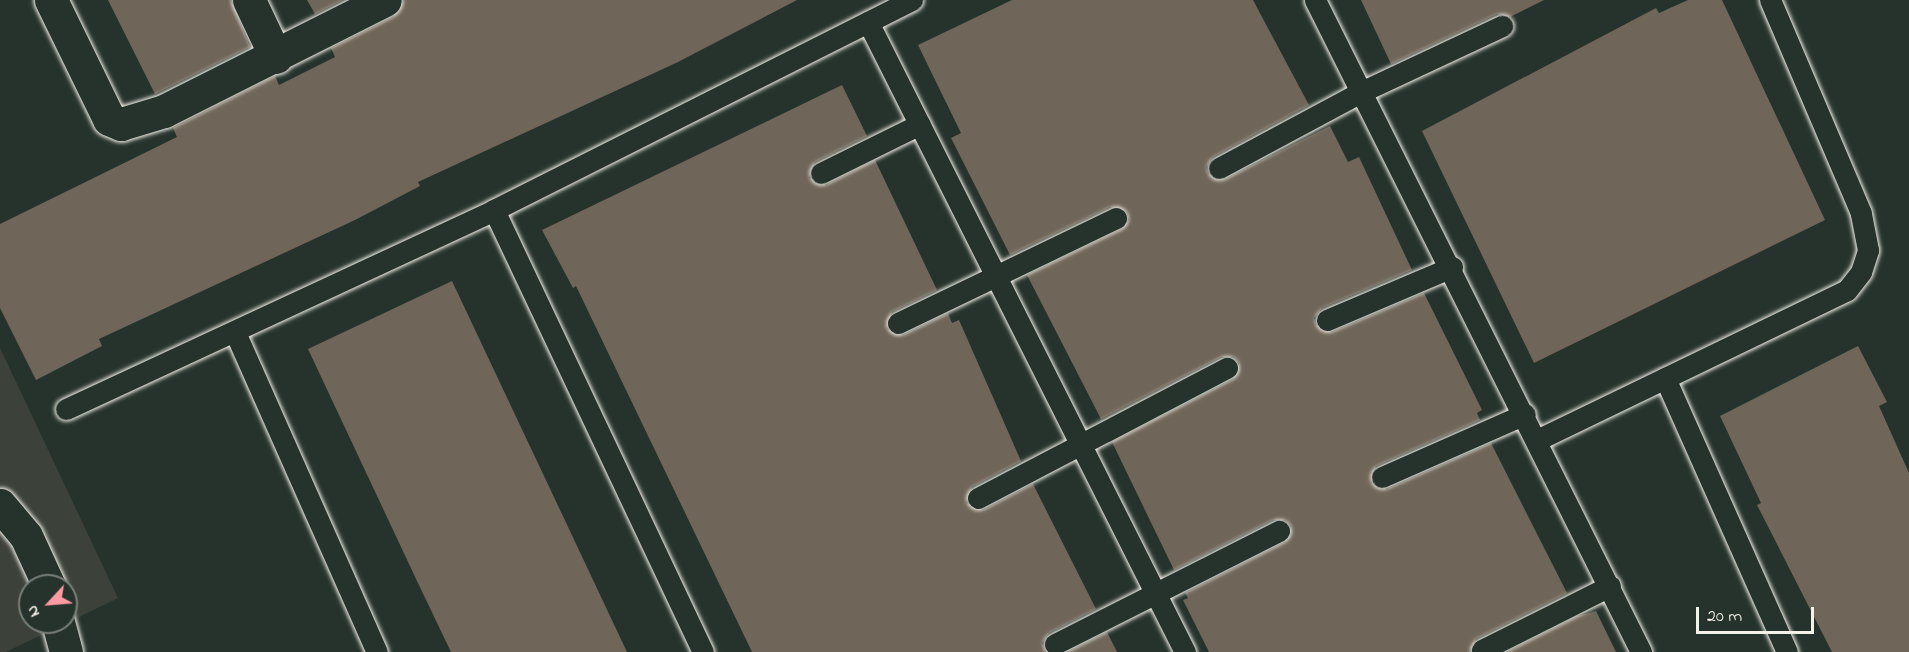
<!DOCTYPE html>
<style>
body{margin:0}
#map{position:relative;width:1909px;height:652px;overflow:hidden;background:#26332d;font-family:"Indie Flower",sans-serif}
div>[style]{position:absolute}
[style*='--x']{left:calc(var(--x)*1px);top:calc(var(--y)*1px);width:calc(var(--w)*1px);rotate:calc(var(--a)*1deg)}
.built>*{inset:0;background:#3c423a}
.building>*{inset:0;background:#6f6558}
.roads{filter:drop-shadow(0 0 2px #f4f1e8) drop-shadow(0 0 2px #f4f1e8)}
.service>*{height:21px;margin:-10.5px;padding:0 10.5px;transform-origin:10.5px;border-radius:10.5px;background:#26332d}
.minor>*{height:33px;margin:-16.5px;padding:0 16.5px;transform-origin:16.5px;border-radius:16.5px;background:#26332d}
span{translate:-50% -50%;white-space:nowrap;text-align:center;line-height:1.15;-webkit-text-stroke:4.5px #26332d;paint-order:stroke}
.north{position:absolute;left:18px;top:574px;width:60px;height:60px;box-sizing:border-box;background:#26332d;border:2px solid #787f78;border-radius:50%;rotate:244deg;font-size:16px;font-weight:700;line-height:24px;text-align:center;color:#f4f1e8}
.north::after{content:'';display:block;margin:auto;width:21px;height:27px;background:#ff9aa2;clip-path:polygon(50% 0,100% 100%,50% 72%,0 100%)}
.scale{position:absolute;left:1696px;top:607px;width:118px;height:27px;box-sizing:border-box;border:3px solid #f4f1e8;border-top:0;padding-left:8px;font-size:18px;line-height:21px;white-space:nowrap;color:#f4f1e8;-webkit-text-stroke:4px #26332d;paint-order:stroke}
</style>
<div id="map">
<div class="built">
<i style="clip-path:polygon(evenodd,0 348px,118px 598px,6px 652px,0 652px,0 348px,30px 586px,66px 586px,66px 622px,30px 622px,30px 586px)"></i>
</div>
<div class="building">
<i style="clip-path:polygon(108px 0,231px 0,250px 47px,155px 94px)"></i>
<i style="clip-path:polygon(307px 0,343px 0,315px 14px)"></i>
<i style="clip-path:polygon(404px 0,797px 0,678px 62px,418px 182px,420px 186px,355px 220px,99px 339px,102px 346px,36px 380px,0 308px,0 224px,177px 137px,173px 128px,275px 76px,279px 85px,335px 57px,331px 48px,393px 17px)"></i>
<i style="clip-path:polygon(1012px 0,1253px 0,1309px 105px,1213px 157px,1206px 167px,1208px 174px,1225px 179px,1330px 126px,1348px 162px,1359px 157px,1412px 270px,1322px 308px,1314px 318px,1316px 325px,1332px 332px,1424px 293px,1482px 410px,1477px 413px,1480px 420px,1376px 466px,1371px 483px,1387px 489px,1491px 443px,1567px 593px,1476px 639px,1470px 652px,1209px 652px,1183px 600px,1188px 598px,1185px 593px,1285px 542px,1291px 526px,1285px 520px,1273px 520px,1174px 570px,1112px 442px,1233px 379px,1239px 363px,1233px 357px,1221px 357px,1101px 419px,1027px 275px,1122px 229px,1129px 220px,1127px 212px,1110px 207px,1010px 255px,951px 138px,961px 133px,918px 45px)"></i>
<i style="clip-path:polygon(1361px 0,1544px 0,1510px 17px,1497px 14px,1391px 64px)"></i>
<i style="clip-path:polygon(1688px 0,1722px 0,1825px 220px,1534px 363px,1422px 131px,1656px 8px,1659px 13px)"></i>
<i style="clip-path:polygon(842px 85px,867px 136px,815px 162px,809px 178px,826px 185px,875px 160px,937px 290px,892px 312px,887px 329px,903px 335px,948px 313px,952px 323px,959px 320px,1021px 461px,972px 487px,966px 503px,983px 510px,1033px 484px,1096px 609px,1049px 633px,1042px 643px,1046px 652px,752px 652px,576px 286px,573px 288px,542px 230px)"></i>
<i style="clip-path:polygon(452px 281px,561px 512px,627px 652px,451px 652px,417px 581px,308px 349px)"></i>
<i style="clip-path:polygon(1858px 346px,1887px 402px,1879px 406px,1909px 473px,1909px 652px,1832px 652px,1757px 505px,1761px 503px,1720px 416px)"></i>
<i style="clip-path:polygon(1596px 611px,1616px 652px,1507px 652px,1578px 616px)"></i>
<i style="clip-path:polygon(1107px 632px,1117px 652px,1067px 652px)"></i>
</div>
<div class="roads">
<div class="service">
<i style="--x:1315;--y:0;--w:729;--a:63.43"></i>
<i style="--x:868;--y:22;--w:705;--a:63.29"></i>
<i style="--x:1219;--y:168;--w:161;--a:-28.2"></i>
<i style="--x:1361;--y:92;--w:156;--a:-25.1"></i>
<i style="--x:821;--y:173;--w:110;--a:-26.3"></i>
<i style="--x:494;--y:210;--w:489;--a:64.7"></i>
<i style="--x:1327;--y:320;--w:136;--a:-23"></i>
<i style="--x:898;--y:323;--w:242;--a:-25.7"></i>
<i style="--x:235;--y:332;--w:350;--a:66.1"></i>
<i style="--x:1665;--y:378;--w:300;--a:66"></i>
<i style="--x:66;--y:409;--w:472;--a:-24.9"></i>
<i style="--x:494;--y:210;--w:468;--a:-26.7"></i>
<i style="--x:1537;--y:440;--w:344;--a:-25.8"></i>
<i style="--x:1847;--y:290;--w:23;--a:-52"></i>
<i style="--x:1861;--y:272;--w:23;--a:-72"></i>
<i style="--x:1868;--y:250;--w:38;--a:-101"></i>
<i style="--x:1861;--y:213;--w:232;--a:-113.1"></i>
<i style="--x:1382;--y:477;--w:156;--a:-23.8"></i>
<i style="--x:978;--y:498;--w:281;--a:-27.6"></i>
<i style="--x:1055;--y:644;--w:251;--a:-26.8"></i>
<i style="--x:1482;--y:650;--w:143;--a:-26.6"></i>
</div>
<div class="minor">
<i style="--x:51;--y:0;--w:132;--a:64"></i>
<i style="--x:109;--y:119;--w:13;--a:23"></i>
<i style="--x:121;--y:124;--w:45;--a:-16.8"></i>
<i style="--x:164;--y:111;--w:247;--a:-26.7"></i>
<i style="--x:249;--y:0;--w:63;--a:64.7"></i>
<i style="--x:0;--y:505;--w:40;--a:50"></i>
<i style="--x:26;--y:536;--w:55;--a:65.3"></i>
<i style="--x:58;--y:622;--w:31;--a:75"></i>
</div>
</div>
<div class="north">N</div>
<div class="scale">20 m</div>
</div>
